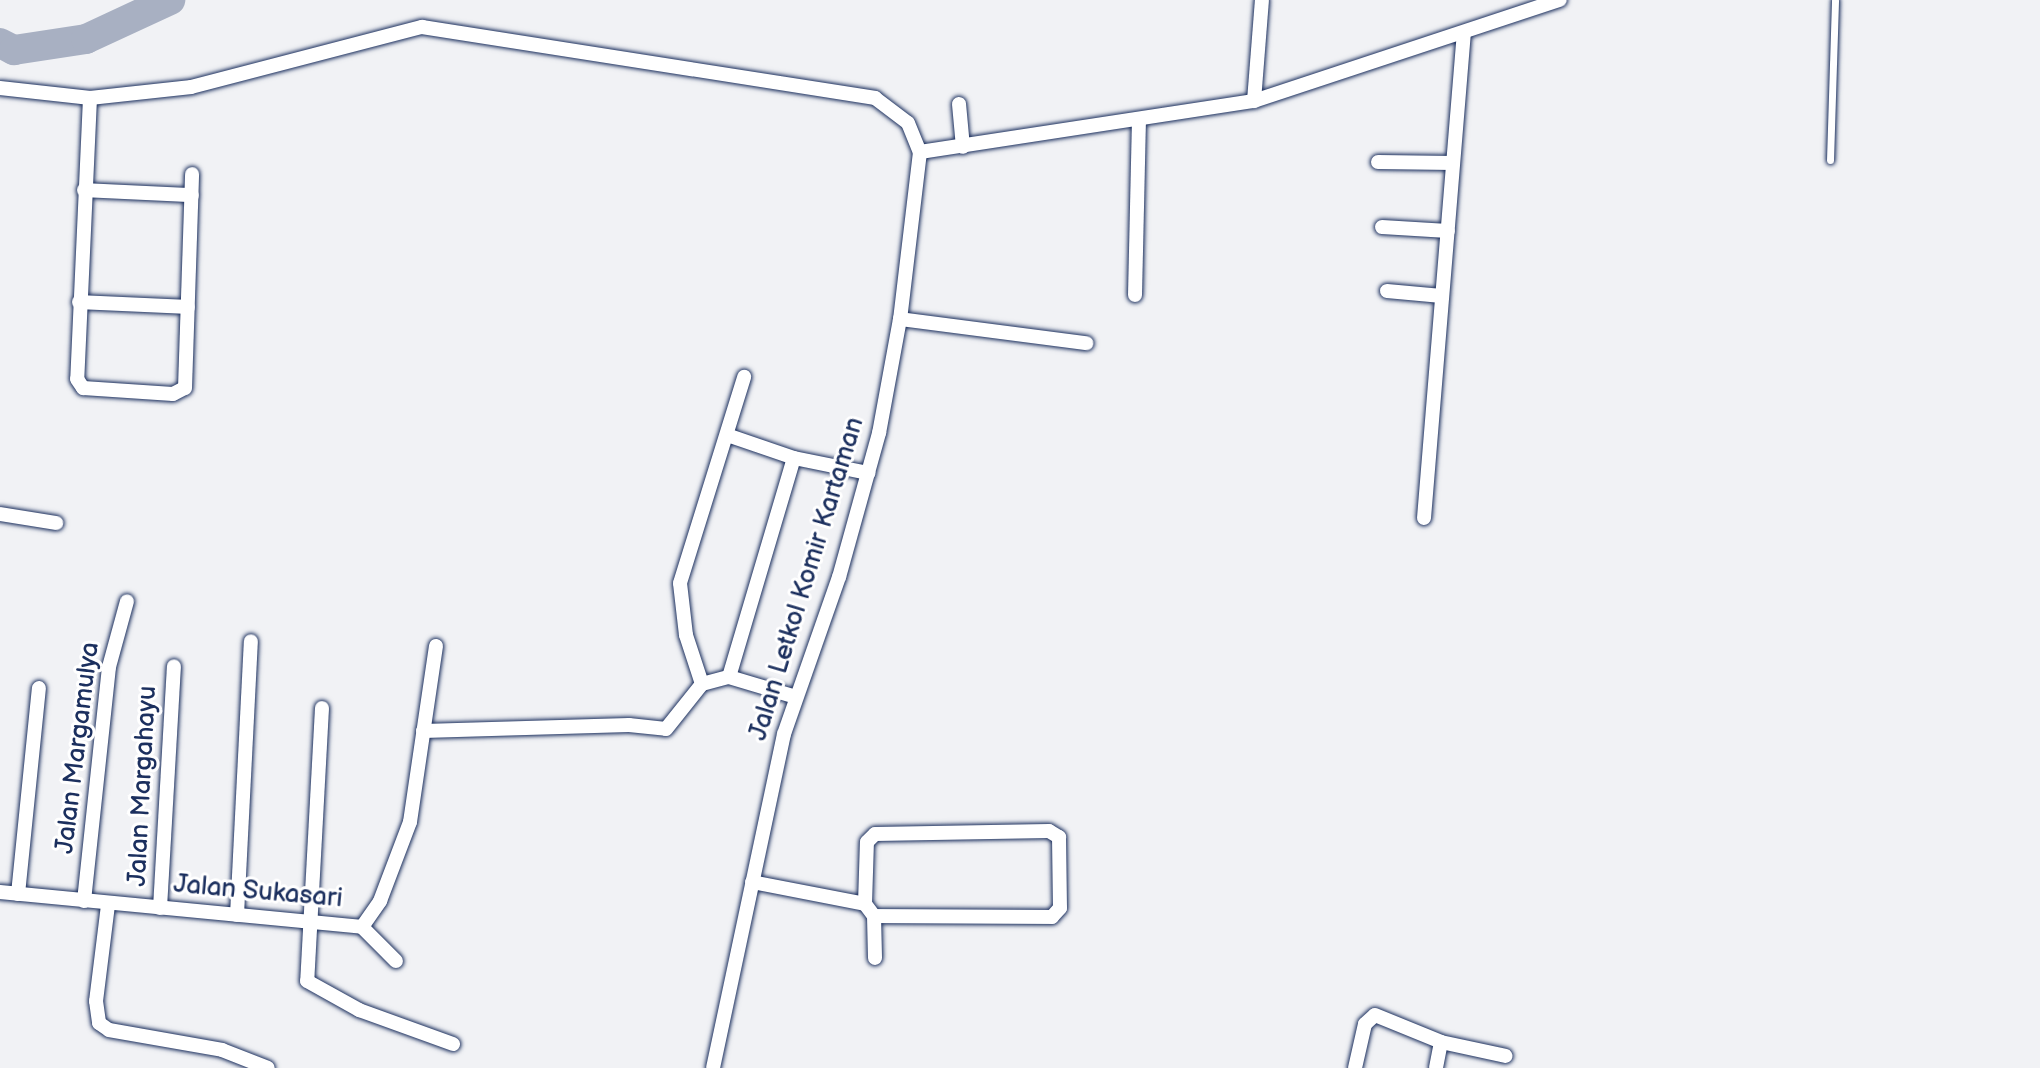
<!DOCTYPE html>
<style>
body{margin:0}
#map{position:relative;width:2040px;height:1068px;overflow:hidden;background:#f1f2f5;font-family:"Balsamiq Sans",sans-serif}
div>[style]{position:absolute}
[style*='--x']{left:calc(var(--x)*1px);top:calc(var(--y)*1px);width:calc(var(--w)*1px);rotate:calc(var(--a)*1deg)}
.river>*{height:30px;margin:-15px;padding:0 15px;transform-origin:15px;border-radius:15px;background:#a8b0c2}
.roads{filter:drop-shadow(0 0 2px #1b2f5e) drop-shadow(0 0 2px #1b2f5e)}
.service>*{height:7px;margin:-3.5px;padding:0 3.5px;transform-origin:3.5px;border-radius:3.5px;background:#fff}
.minor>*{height:14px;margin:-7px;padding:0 7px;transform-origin:7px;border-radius:7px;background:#fff}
span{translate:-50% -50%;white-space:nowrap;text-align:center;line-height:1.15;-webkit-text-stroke:6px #fff;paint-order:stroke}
.street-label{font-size:26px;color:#1b2f5e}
</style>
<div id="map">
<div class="river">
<i style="--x:0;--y:43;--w:16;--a:27"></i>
<i style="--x:14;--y:50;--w:73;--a:-8.7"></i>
<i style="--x:86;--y:39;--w:93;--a:-24.9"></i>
</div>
<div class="roads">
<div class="service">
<i style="--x:1830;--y:160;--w:160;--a:-88.2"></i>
</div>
<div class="minor">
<i style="--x:0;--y:88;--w:91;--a:6.3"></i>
<i style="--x:90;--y:98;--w:102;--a:-6.2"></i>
<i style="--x:191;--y:87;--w:239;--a:-14.6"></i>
<i style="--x:422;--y:27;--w:459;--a:8.9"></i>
<i style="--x:875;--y:98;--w:41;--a:37.1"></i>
<i style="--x:908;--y:123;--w:31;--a:68"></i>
<i style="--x:920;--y:152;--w:168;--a:96.8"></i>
<i style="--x:900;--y:319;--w:116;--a:100.4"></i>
<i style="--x:879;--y:433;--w:149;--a:105.5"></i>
<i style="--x:839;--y:577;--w:166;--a:109.3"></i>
<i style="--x:784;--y:734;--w:341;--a:102"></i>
<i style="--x:90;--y:98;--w:281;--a:92.6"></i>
<i style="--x:77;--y:379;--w:11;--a:56"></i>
<i style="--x:83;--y:388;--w:90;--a:3.8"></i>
<i style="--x:173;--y:394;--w:13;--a:-27"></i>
<i style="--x:185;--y:388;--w:214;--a:-88.1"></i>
<i style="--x:1254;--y:101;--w:101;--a:-85.5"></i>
<i style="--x:959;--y:104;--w:43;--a:84.7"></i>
<i style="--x:920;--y:152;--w:338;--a:-8.7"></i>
<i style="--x:1254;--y:101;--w:322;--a:-18.3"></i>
<i style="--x:1378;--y:162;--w:75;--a:0.8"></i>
<i style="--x:84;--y:190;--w:108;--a:2.7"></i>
<i style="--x:1382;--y:227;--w:66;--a:3.5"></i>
<i style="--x:1387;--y:291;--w:55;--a:5.2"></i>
<i style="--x:1135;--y:295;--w:176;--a:-88.7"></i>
<i style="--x:79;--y:302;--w:109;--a:2.6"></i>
<i style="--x:900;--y:319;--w:188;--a:7.4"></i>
<i style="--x:727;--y:435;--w:71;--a:18.9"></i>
<i style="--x:794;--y:458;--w:76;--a:11.5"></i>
<i style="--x:0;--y:514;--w:57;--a:9.1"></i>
<i style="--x:1424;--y:518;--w:486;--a:-85.3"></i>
<i style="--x:729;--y:677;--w:228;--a:-73.5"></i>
<i style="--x:702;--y:684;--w:52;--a:-108.1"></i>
<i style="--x:686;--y:635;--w:52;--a:-96.6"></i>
<i style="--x:680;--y:583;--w:216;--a:-72.7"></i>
<i style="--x:322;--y:708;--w:273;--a:93.1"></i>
<i style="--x:307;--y:981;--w:60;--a:29.1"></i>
<i style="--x:359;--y:1010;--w:100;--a:19.9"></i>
<i style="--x:423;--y:731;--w:206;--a:-1.7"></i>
<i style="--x:629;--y:725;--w:37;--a:6"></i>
<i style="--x:666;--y:729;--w:58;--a:-51.3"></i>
<i style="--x:702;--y:684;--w:28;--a:-15"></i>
<i style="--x:729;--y:677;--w:70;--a:16.6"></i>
<i style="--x:752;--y:882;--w:115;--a:11"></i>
<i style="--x:865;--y:904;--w:15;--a:53"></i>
<i style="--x:874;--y:916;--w:42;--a:88.6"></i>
<i style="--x:0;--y:892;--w:364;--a:5.5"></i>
<i style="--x:362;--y:927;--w:32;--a:-55"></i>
<i style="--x:380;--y:901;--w:85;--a:-69.2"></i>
<i style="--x:410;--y:822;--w:178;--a:-81.6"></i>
<i style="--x:18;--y:894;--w:207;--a:-84.2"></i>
<i style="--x:84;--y:901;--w:235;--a:-83.9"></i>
<i style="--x:109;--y:667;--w:68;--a:-74.7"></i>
<i style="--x:865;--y:904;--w:62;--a:-88.2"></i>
<i style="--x:867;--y:842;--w:11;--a:-45"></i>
<i style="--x:875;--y:834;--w:174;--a:-1"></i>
<i style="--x:1049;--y:831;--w:12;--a:31"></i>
<i style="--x:1059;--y:837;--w:71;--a:89.2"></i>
<i style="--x:1060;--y:908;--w:12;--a:132"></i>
<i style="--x:1052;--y:917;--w:178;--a:-179.7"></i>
<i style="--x:108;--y:905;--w:97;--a:97.1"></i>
<i style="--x:96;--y:1001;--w:22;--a:82"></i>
<i style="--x:99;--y:1023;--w:12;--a:35"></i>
<i style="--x:109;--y:1030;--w:115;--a:10"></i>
<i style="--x:222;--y:1050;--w:49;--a:21.4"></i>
<i style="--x:160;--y:908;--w:242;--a:-86.7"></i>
<i style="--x:237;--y:915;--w:274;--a:-87.1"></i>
<i style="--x:362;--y:927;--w:48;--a:45"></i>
<i style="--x:1441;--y:1042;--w:66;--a:12.2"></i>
<i style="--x:1355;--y:1068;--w:45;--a:-77.2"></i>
<i style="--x:1365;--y:1024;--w:13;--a:-42"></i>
<i style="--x:1375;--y:1015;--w:71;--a:22.2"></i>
<i style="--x:1441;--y:1042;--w:26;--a:101"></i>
</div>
</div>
<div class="street-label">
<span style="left:807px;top:579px;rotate:-73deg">Jalan Letkol Komir Kartaman</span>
<span style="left:78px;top:748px;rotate:-83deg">Jalan Margamulya</span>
<span style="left:143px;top:786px;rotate:-87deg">Jalan Margahayu</span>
<span style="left:258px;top:892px;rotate:5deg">Jalan Sukasari</span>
</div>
</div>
